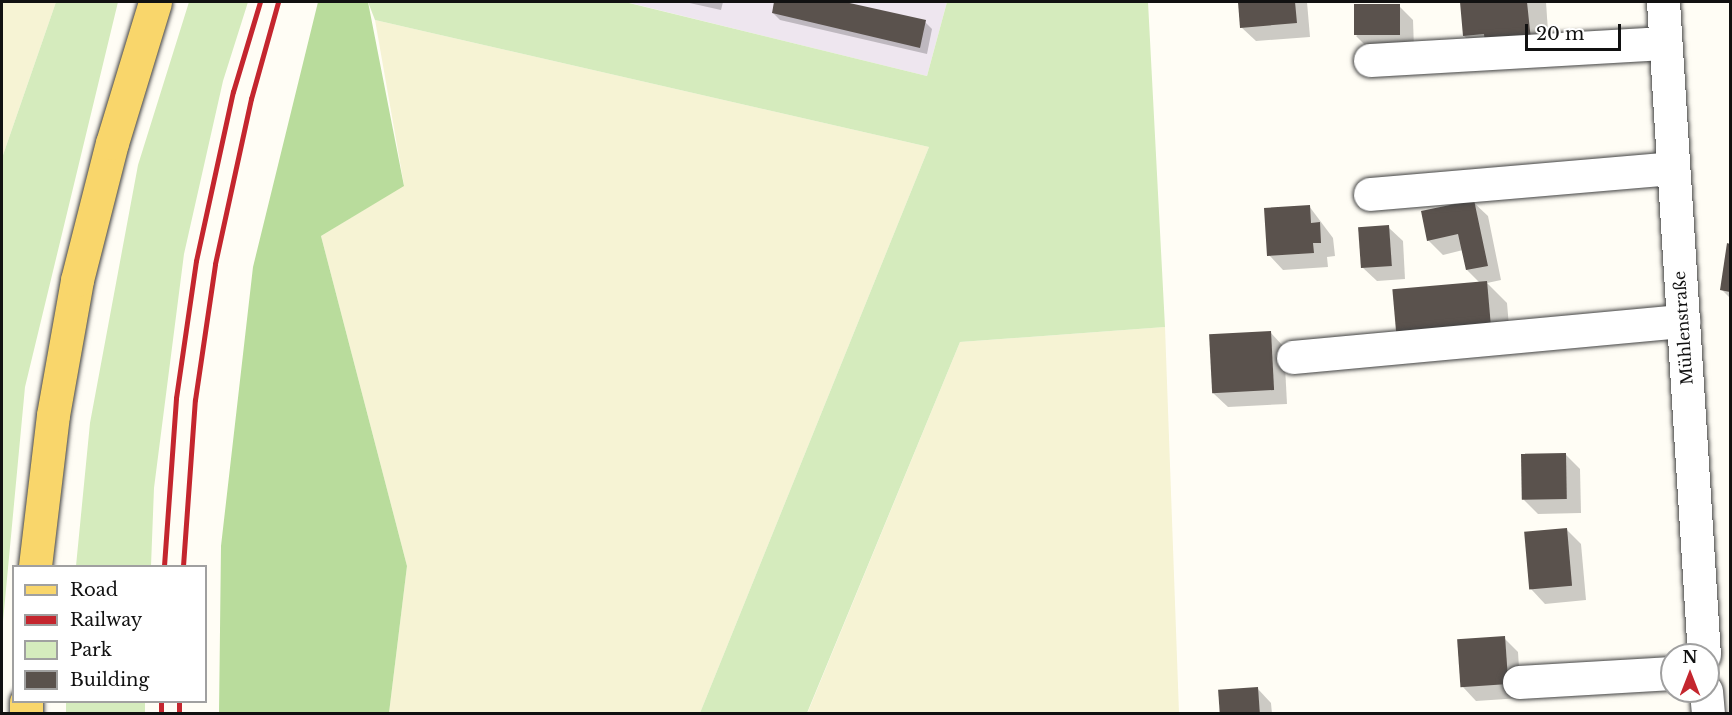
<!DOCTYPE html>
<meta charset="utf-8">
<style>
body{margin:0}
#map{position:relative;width:1732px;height:715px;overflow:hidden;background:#fffdf5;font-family:"Libre Baskerville",serif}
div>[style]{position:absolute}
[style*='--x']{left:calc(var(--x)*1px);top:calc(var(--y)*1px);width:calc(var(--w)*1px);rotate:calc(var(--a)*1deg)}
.industrial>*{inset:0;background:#eee6ef}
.farmland>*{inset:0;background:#f6f3d4}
.green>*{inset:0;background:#d5ebbd;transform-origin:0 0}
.forest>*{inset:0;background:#b9dc9c}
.shadow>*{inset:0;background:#0003}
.building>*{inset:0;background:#5a524d;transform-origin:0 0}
.roads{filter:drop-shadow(0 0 2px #444) drop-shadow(0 0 2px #444)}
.minor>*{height:33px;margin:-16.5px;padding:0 16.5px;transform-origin:16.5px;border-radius:16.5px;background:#fff}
.major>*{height:33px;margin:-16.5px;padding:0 16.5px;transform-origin:16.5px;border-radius:16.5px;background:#f9d66b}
.rail>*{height:4.5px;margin:-2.25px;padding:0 2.25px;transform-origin:2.25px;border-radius:2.25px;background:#c4262e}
span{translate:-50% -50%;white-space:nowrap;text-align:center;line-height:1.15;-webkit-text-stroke:6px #fff;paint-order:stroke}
.street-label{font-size:16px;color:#111}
.frame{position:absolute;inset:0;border:3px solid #111;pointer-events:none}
.legend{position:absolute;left:12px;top:565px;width:195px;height:138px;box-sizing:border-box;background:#fff;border:2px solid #a0a0a0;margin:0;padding:8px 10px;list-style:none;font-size:18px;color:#111}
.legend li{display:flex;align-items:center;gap:12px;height:30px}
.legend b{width:30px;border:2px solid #a0a0a0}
.north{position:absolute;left:1660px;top:643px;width:60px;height:60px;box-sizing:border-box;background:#fff;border:2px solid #a0a0a0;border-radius:50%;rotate:0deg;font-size:16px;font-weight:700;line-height:24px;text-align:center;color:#111}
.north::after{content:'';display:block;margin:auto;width:21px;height:27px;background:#c4262e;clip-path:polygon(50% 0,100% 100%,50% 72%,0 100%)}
.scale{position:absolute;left:1525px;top:24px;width:96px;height:27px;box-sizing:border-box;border:3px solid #111;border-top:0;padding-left:8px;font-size:18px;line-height:21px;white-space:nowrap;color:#111;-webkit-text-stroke:4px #fff;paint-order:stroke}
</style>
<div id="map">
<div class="industrial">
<i style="clip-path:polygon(626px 2px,947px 2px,927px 76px)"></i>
</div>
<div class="farmland">
<i style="clip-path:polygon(2px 2px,56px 2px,2px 158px)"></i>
<i style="clip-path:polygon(375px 20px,929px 147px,700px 713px,389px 713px,407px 566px,321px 236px,404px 185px)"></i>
<i style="clip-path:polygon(1165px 327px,1179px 713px,807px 714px,960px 342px)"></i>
</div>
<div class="green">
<i style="clip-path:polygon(56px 2px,118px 2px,25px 387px,2px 632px,2px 158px)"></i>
<i style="clip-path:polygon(189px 2px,248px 2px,223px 81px,184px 254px,154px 488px,151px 566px,76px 566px,90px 423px,138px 165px)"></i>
<i style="clip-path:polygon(368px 2px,625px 2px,927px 76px,947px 2px,1148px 2px,1165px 327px,960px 342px,807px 713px,700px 713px,929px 147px,375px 20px)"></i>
<i style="left:66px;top:702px;width:79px;height:11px"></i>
</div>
<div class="forest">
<i style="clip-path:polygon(318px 2px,368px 2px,404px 186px,321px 236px,407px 566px,389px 713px,219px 713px,221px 546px,253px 267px)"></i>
</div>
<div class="shadow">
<i style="clip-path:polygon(685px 2px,723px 2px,721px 10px)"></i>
<i style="clip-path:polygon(776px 2px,838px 2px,925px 22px,932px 29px,927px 54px,780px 20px,773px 13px)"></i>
<i style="clip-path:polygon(1239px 2px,1307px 2px,1310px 37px,1256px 41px,1241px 27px)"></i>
<i style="clip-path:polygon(1461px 2px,1546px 2px,1550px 61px,1485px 56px,1464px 36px)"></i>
<i style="clip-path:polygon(1399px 6px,1413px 20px,1414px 49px,1370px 50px,1356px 36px)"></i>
<i style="clip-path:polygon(1473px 202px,1488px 216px,1501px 280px,1487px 283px,1507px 303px,1511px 350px,1418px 356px,1480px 283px,1467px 270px,1463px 250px,1443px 255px,1428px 240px)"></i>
<i style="clip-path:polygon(1309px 206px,1333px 238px,1335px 256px,1327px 257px,1328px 267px,1283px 270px,1269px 255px)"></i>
<i style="clip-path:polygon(1388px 227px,1403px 241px,1405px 279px,1377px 281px,1362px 267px)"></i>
<i style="clip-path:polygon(1728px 245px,1730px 245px,1730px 298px,1722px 290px)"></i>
<i style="clip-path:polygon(1270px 332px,1284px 347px,1287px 404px,1228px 407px,1213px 393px)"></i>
<i style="clip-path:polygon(1566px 455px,1580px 469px,1581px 513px,1538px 514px,1524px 500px)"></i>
<i style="clip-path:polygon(1567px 530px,1581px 544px,1586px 600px,1545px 604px,1531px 589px)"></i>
<i style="clip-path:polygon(1504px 638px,1518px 652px,1521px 698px,1476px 701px,1462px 686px)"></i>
<i style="clip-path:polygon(1257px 688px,1271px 703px,1272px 714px,1221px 714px)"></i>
</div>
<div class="building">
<i style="clip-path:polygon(774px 2px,845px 2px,926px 20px,920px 48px,772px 13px)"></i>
<i style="clip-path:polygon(1238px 2px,1295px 2px,1297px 23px,1240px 28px)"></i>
<i style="clip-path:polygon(1460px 2px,1527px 2px,1531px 40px,1485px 44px,1484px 34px,1463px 36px)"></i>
<i style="left:1400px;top:4px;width:31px;height:46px;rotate:90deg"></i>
<i style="clip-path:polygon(1474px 200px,1488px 266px,1466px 270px,1458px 234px,1427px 241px,1421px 211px)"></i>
<i style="clip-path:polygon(1310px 205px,1311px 223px,1320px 222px,1321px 243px,1313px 243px,1314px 253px,1267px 256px,1264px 208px)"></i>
<i style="left:1389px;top:225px;width:41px;height:31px;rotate:86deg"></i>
<i style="clip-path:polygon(1727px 243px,1730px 244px,1730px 292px,1720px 290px)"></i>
<i style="left:1487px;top:281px;width:49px;height:95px;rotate:85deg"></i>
<i style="left:1271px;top:331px;width:59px;height:62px;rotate:87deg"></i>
<i style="left:1566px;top:453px;width:46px;height:45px;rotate:89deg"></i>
<i style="left:1567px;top:528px;width:58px;height:43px;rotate:85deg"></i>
<i style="left:1505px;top:636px;width:48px;height:48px;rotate:86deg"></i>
<i style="left:1258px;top:687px;width:27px;height:40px;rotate:86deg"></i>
</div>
<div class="roads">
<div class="minor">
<i style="--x:1663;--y:2;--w:654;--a:86.41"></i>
<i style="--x:1370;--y:60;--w:295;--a:-3.3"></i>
<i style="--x:1370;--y:194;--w:304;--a:-4.9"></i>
<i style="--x:1293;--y:357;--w:392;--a:-5.3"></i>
<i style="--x:1519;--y:682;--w:153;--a:-3.4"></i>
<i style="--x:1706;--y:691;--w:23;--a:85"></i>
</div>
<div class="major">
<i style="--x:35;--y:566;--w:152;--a:-83.2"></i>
<i style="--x:53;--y:415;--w:137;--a:-79.9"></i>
<i style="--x:77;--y:280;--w:141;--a:-75.7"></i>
<i style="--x:112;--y:143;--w:147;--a:-73"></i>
<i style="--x:26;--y:714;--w:12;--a:-90"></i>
</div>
</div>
<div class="rail">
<i style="--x:164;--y:566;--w:168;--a:-85.9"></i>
<i style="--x:176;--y:398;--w:138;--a:-81.7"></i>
<i style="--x:196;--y:261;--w:173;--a:-77.7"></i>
<i style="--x:233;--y:92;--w:94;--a:-73.3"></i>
<i style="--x:183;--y:566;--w:166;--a:-85.9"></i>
<i style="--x:195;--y:400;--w:137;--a:-81.6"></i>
<i style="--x:215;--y:264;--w:169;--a:-77.7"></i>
<i style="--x:251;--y:99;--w:101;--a:-74.4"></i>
<i style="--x:161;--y:714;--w:12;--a:-90"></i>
<i style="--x:179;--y:714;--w:12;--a:-90"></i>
</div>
<div class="street-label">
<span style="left:1683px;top:328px;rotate:-94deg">Mühlenstraße</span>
</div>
<div class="frame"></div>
<ul class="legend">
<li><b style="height:8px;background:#f9d66b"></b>Road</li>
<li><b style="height:8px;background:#c4262e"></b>Railway</li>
<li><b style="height:16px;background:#d5ebbd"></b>Park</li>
<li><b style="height:16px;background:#5a524d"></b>Building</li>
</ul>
<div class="north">N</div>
<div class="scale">20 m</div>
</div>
